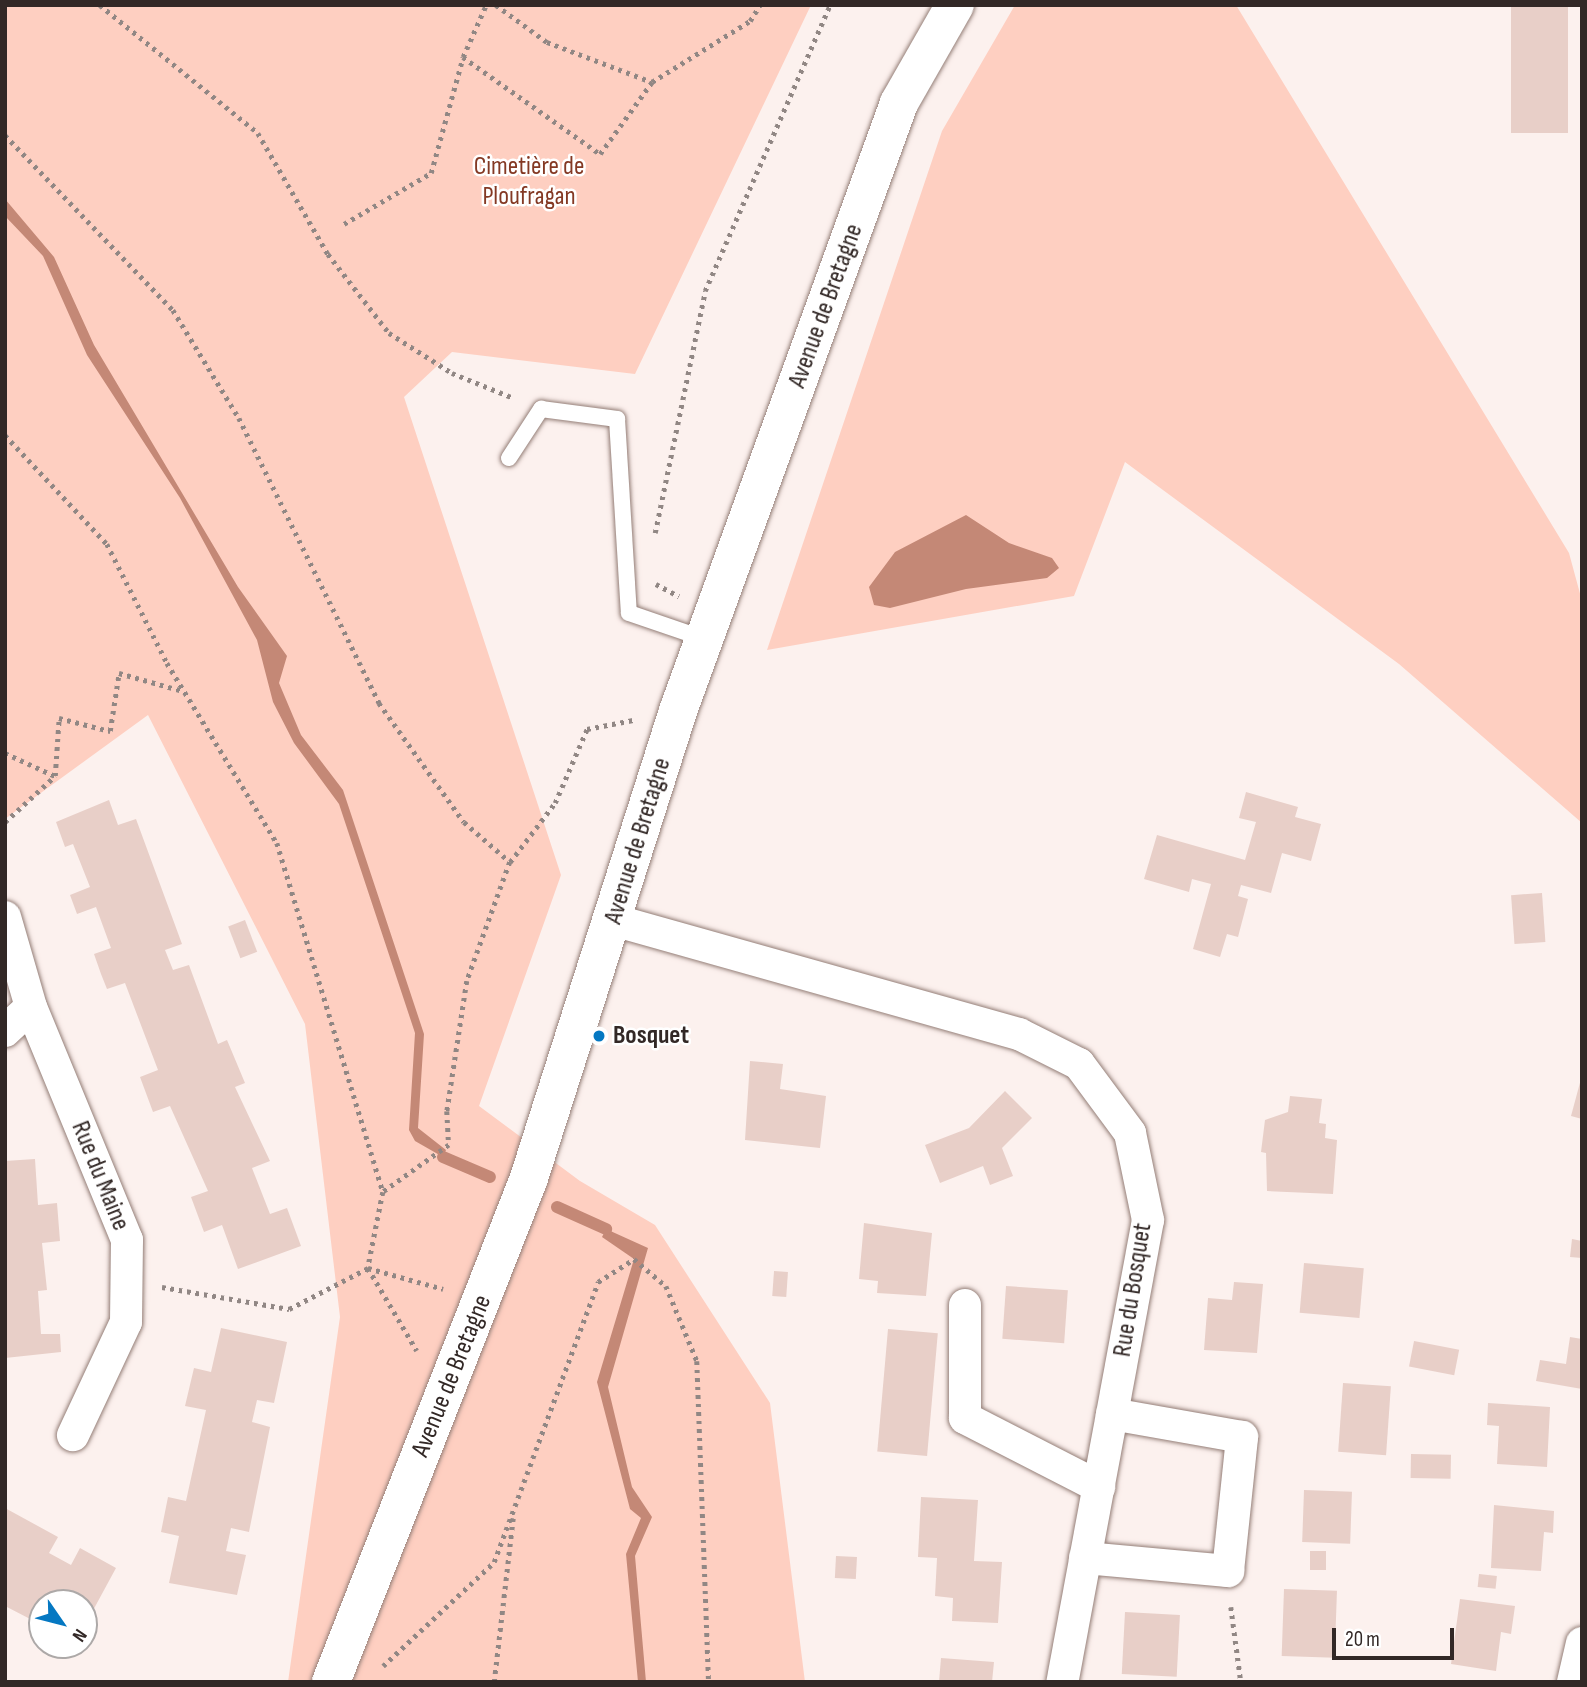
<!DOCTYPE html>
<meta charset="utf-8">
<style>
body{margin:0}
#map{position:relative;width:1587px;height:1687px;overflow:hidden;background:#fcf1ee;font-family:"Sofia Sans Condensed",sans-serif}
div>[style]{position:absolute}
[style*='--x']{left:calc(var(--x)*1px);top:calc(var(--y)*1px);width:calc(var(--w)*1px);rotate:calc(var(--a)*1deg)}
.green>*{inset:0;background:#fecfc1}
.water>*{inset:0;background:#c48876}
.stream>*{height:12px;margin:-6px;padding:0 6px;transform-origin:6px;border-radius:6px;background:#c48876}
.building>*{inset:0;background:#e8cfc8;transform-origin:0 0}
.path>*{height:4.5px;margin-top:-2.25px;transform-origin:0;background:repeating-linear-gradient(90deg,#918784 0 3.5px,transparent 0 8.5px)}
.roads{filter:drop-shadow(0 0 2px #947e77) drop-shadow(0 0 2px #947e77)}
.service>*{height:16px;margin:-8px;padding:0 8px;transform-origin:8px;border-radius:8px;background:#fff}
.minor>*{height:32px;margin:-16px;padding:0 16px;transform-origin:16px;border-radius:16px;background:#fff}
.tertiary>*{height:38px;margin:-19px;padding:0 19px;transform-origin:19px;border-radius:19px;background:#fff}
.dots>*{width:19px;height:19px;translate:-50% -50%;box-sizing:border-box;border:4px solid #fff;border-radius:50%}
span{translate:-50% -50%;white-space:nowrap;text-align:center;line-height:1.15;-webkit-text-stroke:5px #fff;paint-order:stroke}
.park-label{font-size:26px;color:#843924}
.street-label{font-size:26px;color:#322826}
.poi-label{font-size:26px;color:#322826;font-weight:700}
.left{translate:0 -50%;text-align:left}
.frame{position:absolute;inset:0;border:7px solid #322826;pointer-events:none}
.north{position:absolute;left:28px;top:1589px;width:70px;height:70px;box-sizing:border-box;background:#fff;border:2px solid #ada9a8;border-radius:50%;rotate:125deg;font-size:19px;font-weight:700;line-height:28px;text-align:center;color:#322826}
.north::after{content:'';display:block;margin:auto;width:24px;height:32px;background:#0578c2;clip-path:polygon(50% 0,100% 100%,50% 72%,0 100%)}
.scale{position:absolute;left:1332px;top:1628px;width:122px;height:32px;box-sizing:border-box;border:4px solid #322826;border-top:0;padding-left:9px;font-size:21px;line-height:24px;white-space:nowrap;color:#322826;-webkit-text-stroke:5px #fff;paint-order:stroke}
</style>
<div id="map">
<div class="green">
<i style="clip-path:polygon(5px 5px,811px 5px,635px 374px,452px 352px,404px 397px,561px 875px,479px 1106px,580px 1181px,655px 1225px,770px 1403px,805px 1682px,288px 1682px,340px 1317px,305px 1024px,148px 715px,5px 819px)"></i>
<i style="clip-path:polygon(1015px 5px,1236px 5px,1569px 553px,1582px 601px,1582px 823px,1399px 664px,1125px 462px,1074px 596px,767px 650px,942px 131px)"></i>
</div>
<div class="water">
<i style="clip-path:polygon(5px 199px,54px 257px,94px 345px,238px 587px,287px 656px,279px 683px,301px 735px,343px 790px,424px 1034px,418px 1128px,446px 1150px,443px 1157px,415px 1141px,409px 1130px,415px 1033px,339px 804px,294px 743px,273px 702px,257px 640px,180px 498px,87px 355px,43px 256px,5px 216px)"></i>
<i style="clip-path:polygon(966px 515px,1009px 543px,1052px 558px,1059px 568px,1047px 578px,966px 589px,890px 608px,874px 605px,869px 587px,895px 552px)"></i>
<i style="clip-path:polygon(606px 1229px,648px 1248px,608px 1387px,632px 1487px,652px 1517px,635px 1556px,646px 1682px,638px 1682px,626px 1554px,641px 1518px,630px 1509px,597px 1382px,634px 1259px,602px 1237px)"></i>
</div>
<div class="stream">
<i style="--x:443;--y:1157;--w:51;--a:23.1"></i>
<i style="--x:557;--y:1207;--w:54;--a:24.2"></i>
</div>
<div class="building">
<i style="left:1511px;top:5px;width:57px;height:128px"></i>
<i style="clip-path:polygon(1246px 792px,1298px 807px,1295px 817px,1321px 824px,1311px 861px,1282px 853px,1271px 893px,1241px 885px,1238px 896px,1248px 899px,1238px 937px,1227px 934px,1220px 957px,1193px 949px,1211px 884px,1192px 879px,1189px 892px,1144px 879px,1157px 835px,1245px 860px,1256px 822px,1239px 818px)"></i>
<i style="clip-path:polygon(109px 800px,118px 825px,136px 819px,182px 944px,165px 950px,173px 970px,189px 965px,218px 1044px,227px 1040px,245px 1083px,235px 1087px,270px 1161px,252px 1168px,270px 1214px,287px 1208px,301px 1246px,238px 1269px,222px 1225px,204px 1232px,191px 1197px,208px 1191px,170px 1106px,153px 1112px,140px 1077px,158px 1070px,125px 983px,107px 989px,101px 974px,94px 954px,111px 948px,96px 907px,77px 914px,70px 895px,90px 887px,73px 844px,65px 847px,56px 822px)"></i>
<i style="left:1542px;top:893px;width:49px;height:31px;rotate:86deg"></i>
<i style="left:245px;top:920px;width:34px;height:18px;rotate:69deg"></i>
<i style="clip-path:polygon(750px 1061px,783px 1064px,780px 1089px,826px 1096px,820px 1148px,745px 1140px)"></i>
<i style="clip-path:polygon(1581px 1079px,1582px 1079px,1582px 1119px,1571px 1116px)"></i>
<i style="clip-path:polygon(1005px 1091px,1032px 1118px,1002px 1148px,1013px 1176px,990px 1185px,983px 1166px,940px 1183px,925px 1145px,969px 1128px)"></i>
<i style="clip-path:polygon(1290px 1096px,1322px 1099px,1319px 1123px,1326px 1124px,1325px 1138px,1337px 1140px,1333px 1194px,1267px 1191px,1266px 1153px,1261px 1152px,1265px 1120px,1288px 1112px)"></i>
<i style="clip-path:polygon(35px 1159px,38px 1205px,57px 1203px,60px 1241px,42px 1243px,47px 1290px,38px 1291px,41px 1334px,60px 1334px,61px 1352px,5px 1358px,5px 1161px)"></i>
<i style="clip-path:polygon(864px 1223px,932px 1233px,926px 1296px,877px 1293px,878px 1281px,859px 1279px)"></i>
<i style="clip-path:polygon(1572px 1239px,1582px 1241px,1582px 1258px,1570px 1257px)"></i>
<i style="left:1304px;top:1263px;width:60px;height:50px;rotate:5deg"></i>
<i style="left:774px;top:1271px;width:14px;height:25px;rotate:4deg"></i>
<i style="clip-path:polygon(1234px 1282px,1263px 1284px,1257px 1353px,1204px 1350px,1208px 1298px,1232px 1300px)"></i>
<i style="left:1006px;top:1286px;width:62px;height:53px;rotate:4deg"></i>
<i style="clip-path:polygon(221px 1328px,287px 1342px,274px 1403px,257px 1400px,252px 1422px,270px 1427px,249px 1532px,231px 1528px,226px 1551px,246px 1555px,237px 1595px,169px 1583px,179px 1536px,161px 1532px,168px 1497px,186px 1501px,206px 1410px,185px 1406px,194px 1368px,211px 1372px)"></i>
<i style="left:888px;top:1329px;width:50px;height:123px;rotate:5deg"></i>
<i style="clip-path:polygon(1570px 1337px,1582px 1339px,1582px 1389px,1536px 1381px,1540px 1360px,1566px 1364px)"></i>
<i style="left:1414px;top:1341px;width:46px;height:26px;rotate:11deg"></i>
<i style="left:1343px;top:1383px;width:48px;height:69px;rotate:4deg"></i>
<i style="clip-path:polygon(1488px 1403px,1550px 1407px,1547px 1467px,1497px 1464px,1499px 1426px,1487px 1425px)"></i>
<i style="left:1411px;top:1454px;width:40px;height:24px;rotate:1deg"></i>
<i style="left:1304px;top:1490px;width:48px;height:52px;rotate:2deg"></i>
<i style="clip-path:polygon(921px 1497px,978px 1500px,974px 1561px,1002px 1562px,998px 1623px,952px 1621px,953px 1598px,935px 1596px,937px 1558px,918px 1557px)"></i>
<i style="clip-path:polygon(1494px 1505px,1554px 1511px,1553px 1533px,1544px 1532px,1541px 1571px,1491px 1568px)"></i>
<i style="clip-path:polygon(5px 1508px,58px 1537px,49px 1553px,71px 1565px,80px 1548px,116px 1568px,84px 1627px,84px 1603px,42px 1603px,34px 1621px,5px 1606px)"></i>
<i style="left:1310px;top:1551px;width:16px;height:19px"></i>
<i style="left:836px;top:1556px;width:21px;height:22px;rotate:3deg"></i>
<i style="left:1479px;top:1574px;width:18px;height:13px;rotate:6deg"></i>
<i style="left:1284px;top:1589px;width:53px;height:67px;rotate:2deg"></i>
<i style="clip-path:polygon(1460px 1599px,1515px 1606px,1511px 1634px,1501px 1632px,1496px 1671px,1451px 1664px)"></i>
<i style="left:1125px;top:1612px;width:55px;height:62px;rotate:3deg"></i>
<i style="clip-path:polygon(941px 1658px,994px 1662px,992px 1682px,939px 1682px)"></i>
</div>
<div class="path">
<i style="--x:100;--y:5;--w:203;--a:39"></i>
<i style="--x:258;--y:133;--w:140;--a:60"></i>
<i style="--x:328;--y:254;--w:100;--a:52.3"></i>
<i style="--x:389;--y:333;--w:75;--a:32.4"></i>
<i style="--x:452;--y:373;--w:67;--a:22"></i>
<i style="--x:496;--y:5;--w:63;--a:36"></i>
<i style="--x:547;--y:42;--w:112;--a:20.9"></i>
<i style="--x:652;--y:82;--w:115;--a:-31.9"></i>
<i style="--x:750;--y:21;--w:19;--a:-58"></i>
<i style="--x:463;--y:57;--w:168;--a:35.3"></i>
<i style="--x:600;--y:154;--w:89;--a:-54.2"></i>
<i style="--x:5;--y:135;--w:243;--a:46.2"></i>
<i style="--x:173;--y:310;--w:127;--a:58.6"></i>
<i style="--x:239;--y:418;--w:318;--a:63.8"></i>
<i style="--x:379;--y:703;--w:146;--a:54.5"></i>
<i style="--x:464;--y:822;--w:61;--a:41"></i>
<i style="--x:510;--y:862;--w:127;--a:109.9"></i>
<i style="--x:467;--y:981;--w:132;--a:98.7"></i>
<i style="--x:447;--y:1111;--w:34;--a:87"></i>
<i style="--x:449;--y:1145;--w:81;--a:144.5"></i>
<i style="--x:344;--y:224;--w:101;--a:-30.4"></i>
<i style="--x:431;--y:173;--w:120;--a:-74.6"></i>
<i style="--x:463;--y:57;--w:57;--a:-66.1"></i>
<i style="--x:5;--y:435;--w:149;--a:46.9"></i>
<i style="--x:107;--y:544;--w:133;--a:63.2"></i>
<i style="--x:167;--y:663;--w:211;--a:58.6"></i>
<i style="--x:277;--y:843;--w:365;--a:73.1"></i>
<i style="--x:383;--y:1192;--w:77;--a:101.2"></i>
<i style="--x:368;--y:1268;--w:96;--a:59.4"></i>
<i style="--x:655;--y:533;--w:247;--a:-78.3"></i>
<i style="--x:705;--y:291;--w:312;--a:-66.4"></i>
<i style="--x:656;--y:584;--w:26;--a:28"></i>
<i style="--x:5;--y:753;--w:55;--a:24.7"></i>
<i style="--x:5;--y:822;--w:68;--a:-42.6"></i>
<i style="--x:55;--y:776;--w:58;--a:-86.1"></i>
<i style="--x:59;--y:718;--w:53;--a:14.3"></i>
<i style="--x:110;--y:731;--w:59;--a:-81.2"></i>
<i style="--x:119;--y:673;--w:66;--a:15.7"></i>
<i style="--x:510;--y:862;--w:74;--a:-52.7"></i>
<i style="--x:555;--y:803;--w:81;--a:-66.6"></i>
<i style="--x:587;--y:729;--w:47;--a:-11.1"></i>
<i style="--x:162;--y:1287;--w:129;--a:9.8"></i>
<i style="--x:289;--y:1309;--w:89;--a:-27.4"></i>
<i style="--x:368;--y:1268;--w:78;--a:15.6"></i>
<i style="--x:1231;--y:1607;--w:76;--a:82.4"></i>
<i style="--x:383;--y:1666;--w:152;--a:-43.1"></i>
<i style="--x:494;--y:1562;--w:299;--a:-69.6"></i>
<i style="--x:598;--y:1282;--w:43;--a:-32.6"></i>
<i style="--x:634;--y:1259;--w:42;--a:40.2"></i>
<i style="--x:666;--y:1286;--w:81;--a:67.5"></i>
<i style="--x:697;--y:1361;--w:321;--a:87.9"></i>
<i style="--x:494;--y:1682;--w:165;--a:-83.4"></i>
</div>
<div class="roads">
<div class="service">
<i style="--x:509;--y:458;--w:59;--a:-56.9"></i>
<i style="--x:541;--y:409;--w:77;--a:7.5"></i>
<i style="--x:617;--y:419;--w:194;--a:86.5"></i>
<i style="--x:629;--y:613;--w:80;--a:18.9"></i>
</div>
<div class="minor">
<i style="--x:5;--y:917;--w:94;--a:73.9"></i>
<i style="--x:31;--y:1007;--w:252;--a:67.6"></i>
<i style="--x:127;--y:1240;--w:82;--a:90.7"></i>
<i style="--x:126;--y:1322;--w:125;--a:115.1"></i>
<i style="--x:613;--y:920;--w:422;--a:15.7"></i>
<i style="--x:1019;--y:1034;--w:67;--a:26.6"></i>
<i style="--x:1079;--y:1064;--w:86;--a:53.5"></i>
<i style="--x:1130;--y:1133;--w:89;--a:78.3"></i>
<i style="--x:1148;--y:1220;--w:470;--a:100.5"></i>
<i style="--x:5;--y:1031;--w:35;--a:-43"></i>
<i style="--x:965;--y:1305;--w:113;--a:90"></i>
<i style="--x:965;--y:1418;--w:151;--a:27.2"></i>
<i style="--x:1085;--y:1558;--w:144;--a:5.2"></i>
<i style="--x:1228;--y:1571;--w:135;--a:-84"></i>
<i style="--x:1242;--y:1437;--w:132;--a:-170"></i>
<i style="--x:1573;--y:1682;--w:40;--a:-77"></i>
</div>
<div class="tertiary">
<i style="--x:331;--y:1682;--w:541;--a:-68.55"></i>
<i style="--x:529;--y:1178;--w:490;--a:-72.3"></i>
<i style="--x:678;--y:711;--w:647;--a:-70.02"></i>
<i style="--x:899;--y:103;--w:113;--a:-60.3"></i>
</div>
</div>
<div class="dots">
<i style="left:599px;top:1036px;background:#0578c2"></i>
</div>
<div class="park-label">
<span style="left:529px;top:182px">Cimetière de<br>Ploufragan</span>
</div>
<div class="street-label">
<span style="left:826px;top:306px;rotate:-70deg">Avenue de Bretagne</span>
<span style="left:638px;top:841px;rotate:-73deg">Avenue de Bretagne</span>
<span style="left:100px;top:1176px;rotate:68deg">Rue du Maine</span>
<span style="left:1133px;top:1290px;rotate:-81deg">Rue du Bosquet</span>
<span style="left:452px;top:1376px;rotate:-68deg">Avenue de Bretagne</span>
</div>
<div class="poi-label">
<span class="left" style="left:613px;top:1036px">Bosquet</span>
</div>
<div class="frame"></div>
<div class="north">N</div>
<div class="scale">20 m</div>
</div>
